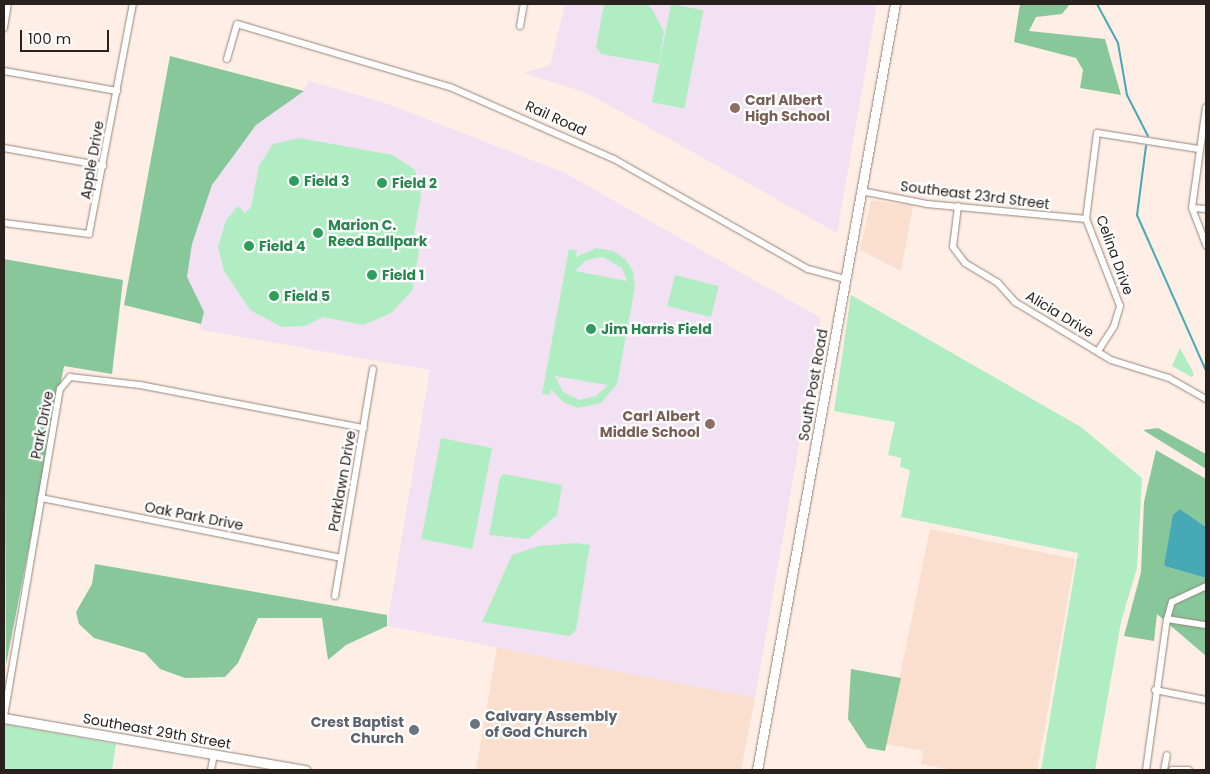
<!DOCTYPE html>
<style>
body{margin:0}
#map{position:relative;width:1210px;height:774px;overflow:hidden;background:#feeee5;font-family:Poppins,sans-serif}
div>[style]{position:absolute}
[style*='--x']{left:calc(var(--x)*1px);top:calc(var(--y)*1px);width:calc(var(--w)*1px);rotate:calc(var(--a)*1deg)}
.built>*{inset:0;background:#fadfcf}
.education>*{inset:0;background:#f2e1f3}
.green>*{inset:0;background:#b1edc2;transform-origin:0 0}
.forest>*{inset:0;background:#87c79a}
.water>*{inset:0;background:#47a8b6}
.stream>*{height:2px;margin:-1px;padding:0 1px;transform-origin:1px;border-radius:1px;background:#47a8b6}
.roads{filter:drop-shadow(0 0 1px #958479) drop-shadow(0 0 1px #958479)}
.minor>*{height:6px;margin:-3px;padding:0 3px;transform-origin:3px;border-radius:3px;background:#fff}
.secondary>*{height:9px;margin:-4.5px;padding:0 4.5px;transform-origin:4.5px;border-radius:4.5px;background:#fff}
.dots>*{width:14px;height:14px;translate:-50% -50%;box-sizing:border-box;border:2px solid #fff;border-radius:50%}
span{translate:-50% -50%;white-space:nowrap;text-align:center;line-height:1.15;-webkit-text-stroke:4.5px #fff;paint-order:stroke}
.education-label{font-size:14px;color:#785e54;font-weight:700}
.left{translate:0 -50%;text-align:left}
.right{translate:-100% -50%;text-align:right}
.street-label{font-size:14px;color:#28211d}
.leisure-label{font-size:14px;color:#27864d;font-weight:700}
.worship-label{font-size:14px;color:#5b616d;font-weight:700}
.frame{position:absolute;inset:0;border:5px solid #28211d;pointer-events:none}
.scale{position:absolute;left:20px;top:30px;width:89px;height:22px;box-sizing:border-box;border:2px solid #28211d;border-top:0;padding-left:6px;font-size:15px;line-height:18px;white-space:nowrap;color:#28211d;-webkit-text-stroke:4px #fff;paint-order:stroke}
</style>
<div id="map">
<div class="built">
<i style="clip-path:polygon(871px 200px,913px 206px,901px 271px,860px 250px)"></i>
<i style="clip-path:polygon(930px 529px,1075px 559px,1037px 770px,952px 770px,921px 764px,923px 751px,886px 744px)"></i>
<i style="clip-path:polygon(497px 647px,755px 698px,741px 770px,476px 770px)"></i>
</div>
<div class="education">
<i style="clip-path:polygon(565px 4px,877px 4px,837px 233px,587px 93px,524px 73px,550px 65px)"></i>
<i style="clip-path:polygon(309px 81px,388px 104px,565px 173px,821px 318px,755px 698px,387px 626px,430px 370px,201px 330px,187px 277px,192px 244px,212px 185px,233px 151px,256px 125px,304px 91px)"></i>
</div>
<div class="green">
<i style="clip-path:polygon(604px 4px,647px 4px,652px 9px,664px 32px,659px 64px,601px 54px,596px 47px)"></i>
<i style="left:671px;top:4px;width:33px;height:100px;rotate:11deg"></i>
<i style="clip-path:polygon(299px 138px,393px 155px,415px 170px,421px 195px,413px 242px,420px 244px,419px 251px,412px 291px,391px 313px,363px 325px,323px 317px,305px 326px,282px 327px,250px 310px,224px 271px,218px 247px,226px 220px,238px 206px,245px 213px,251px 207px,259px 166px,273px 144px)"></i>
<i style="clip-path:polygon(evenodd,596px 248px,613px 251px,625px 259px,633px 271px,635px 287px,617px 384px,601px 403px,578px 408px,563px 402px,551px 389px,550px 395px,542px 394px,569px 249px,577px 251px,576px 257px,596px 248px,603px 257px,622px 268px,627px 281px,575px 271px,586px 260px,603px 257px,596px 248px,555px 376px,607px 385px,607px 386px,596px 396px,579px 400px,563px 392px,555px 376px)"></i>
<i style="left:675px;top:275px;width:45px;height:32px;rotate:14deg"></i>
<i style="clip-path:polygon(851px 295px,1081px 427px,1142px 478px,1137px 568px,1121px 622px,1095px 770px,1041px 770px,1078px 553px,901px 517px,910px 470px,900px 467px,901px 458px,888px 455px,895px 422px,834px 411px)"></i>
<i style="clip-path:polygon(1180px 348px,1194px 374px,1192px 377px,1172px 366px)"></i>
<i style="left:441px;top:438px;width:52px;height:103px;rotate:11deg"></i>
<i style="clip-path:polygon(504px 474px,562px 485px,557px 515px,528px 539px,489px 535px,500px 477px)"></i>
<i style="clip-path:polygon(575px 543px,590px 545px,576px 630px,570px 636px,482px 622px,512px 555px,539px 546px)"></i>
<i style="clip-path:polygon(4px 724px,116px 744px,112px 770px,4px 770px)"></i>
</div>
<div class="forest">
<i style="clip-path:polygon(1020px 4px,1070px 4px,1062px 14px,1036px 17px,1029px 31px,1105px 39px,1121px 95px,1080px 88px,1083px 70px,1076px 58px,1014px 42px)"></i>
<i style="clip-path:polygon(170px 56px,304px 91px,256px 125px,212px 185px,192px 244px,187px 277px,204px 312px,201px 324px,124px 305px)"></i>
<i style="clip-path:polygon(4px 259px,123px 280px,112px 374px,64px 366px,6px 665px)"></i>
<i style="clip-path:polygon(1158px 428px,1206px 454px,1206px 469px,1143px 430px)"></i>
<i style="clip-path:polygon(1156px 450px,1206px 479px,1206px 527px,1180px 509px,1164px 566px,1206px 578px,1206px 656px,1157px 614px,1154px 641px,1124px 636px,1141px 572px,1144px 502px)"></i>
<i style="clip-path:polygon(95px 564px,387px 615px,387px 626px,346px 645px,328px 660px,322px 618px,258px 618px,238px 663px,225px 677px,185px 678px,160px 669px,145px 653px,94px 638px,79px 624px,76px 612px,92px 584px)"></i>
<i style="clip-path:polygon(851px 669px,901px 678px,885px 751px,867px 748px,848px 719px)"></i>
</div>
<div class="water">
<i style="clip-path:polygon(1180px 509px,1206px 527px,1206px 578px,1164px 566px,1173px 515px)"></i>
</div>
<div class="stream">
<i style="--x:1097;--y:4;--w:44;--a:61.7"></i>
<i style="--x:1118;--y:43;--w:53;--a:80.2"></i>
<i style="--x:1127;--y:95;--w:46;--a:62.9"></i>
<i style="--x:1146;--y:146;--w:70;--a:97.4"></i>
<i style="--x:1137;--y:215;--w:171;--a:66.1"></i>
</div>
<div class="roads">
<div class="minor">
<i style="--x:520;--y:26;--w:22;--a:-80"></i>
<i style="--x:4;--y:28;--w:24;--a:-81"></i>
<i style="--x:227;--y:59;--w:36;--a:-74"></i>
<i style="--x:237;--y:24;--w:222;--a:16.5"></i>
<i style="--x:450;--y:87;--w:179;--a:23.7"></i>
<i style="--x:614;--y:159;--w:223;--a:29.6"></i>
<i style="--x:808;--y:269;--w:38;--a:15"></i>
<i style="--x:4;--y:71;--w:115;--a:10"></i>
<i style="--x:1206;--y:107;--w:102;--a:97.9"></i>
<i style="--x:1192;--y:208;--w:40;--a:69"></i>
<i style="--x:4;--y:148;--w:101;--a:10.3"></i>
<i style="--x:861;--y:191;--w:67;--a:11.1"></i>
<i style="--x:927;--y:204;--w:160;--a:5.4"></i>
<i style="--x:958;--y:206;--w:41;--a:97"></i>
<i style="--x:953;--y:247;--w:20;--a:53"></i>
<i style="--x:965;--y:263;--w:39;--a:31"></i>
<i style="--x:998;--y:283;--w:25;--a:48"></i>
<i style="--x:1015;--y:302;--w:112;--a:31.1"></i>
<i style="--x:1111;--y:360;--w:61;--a:17.2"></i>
<i style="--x:1169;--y:378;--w:43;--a:29.6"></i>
<i style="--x:1192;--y:208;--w:14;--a:4"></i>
<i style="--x:4;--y:223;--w:86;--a:7.4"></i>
<i style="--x:89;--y:234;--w:234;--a:-79.2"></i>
<i style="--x:1098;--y:351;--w:30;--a:-57"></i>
<i style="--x:1114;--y:326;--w:21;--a:-73"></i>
<i style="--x:1120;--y:306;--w:93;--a:-111.3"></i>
<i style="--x:1086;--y:219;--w:87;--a:-82.7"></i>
<i style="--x:1097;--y:133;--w:103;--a:8.9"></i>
<i style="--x:41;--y:498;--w:306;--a:11.3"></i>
<i style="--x:335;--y:596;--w:230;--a:-80.5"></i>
<i style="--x:1167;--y:619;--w:18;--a:-74"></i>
<i style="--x:1172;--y:602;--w:38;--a:-25"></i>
<i style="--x:1155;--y:690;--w:52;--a:11.1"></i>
<i style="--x:4;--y:716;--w:332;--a:-80.3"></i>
<i style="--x:60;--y:389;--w:16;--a:-50"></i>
<i style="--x:70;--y:377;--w:70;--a:6.5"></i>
<i style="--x:140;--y:385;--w:228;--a:10.9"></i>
<i style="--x:211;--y:770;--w:15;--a:-79"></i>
<i style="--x:1146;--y:770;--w:152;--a:-82.1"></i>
<i style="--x:1167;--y:619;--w:39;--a:9"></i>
<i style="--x:1164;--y:770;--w:15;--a:-79"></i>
<i style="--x:1172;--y:770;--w:17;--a:0"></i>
</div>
<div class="secondary">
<i style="--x:4;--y:718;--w:306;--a:9.8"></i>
<i style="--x:757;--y:770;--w:778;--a:-79.79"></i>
</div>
</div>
<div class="dots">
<i style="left:735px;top:108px;background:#8d6e63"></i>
<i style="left:294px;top:181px;background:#2e9e5b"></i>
<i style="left:382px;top:183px;background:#2e9e5b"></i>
<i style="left:318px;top:233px;background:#2e9e5b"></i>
<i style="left:249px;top:246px;background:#2e9e5b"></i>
<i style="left:372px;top:275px;background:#2e9e5b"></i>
<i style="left:274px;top:296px;background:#2e9e5b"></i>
<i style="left:591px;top:329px;background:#2e9e5b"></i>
<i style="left:710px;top:424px;background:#8d6e63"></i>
<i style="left:475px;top:724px;background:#6b7280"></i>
<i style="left:414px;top:730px;background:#6b7280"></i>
</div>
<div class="education-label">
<span class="left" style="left:745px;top:108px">Carl Albert<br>High School</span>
<span class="right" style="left:700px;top:424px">Carl Albert<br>Middle School</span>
</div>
<div class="street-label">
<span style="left:556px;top:118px;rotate:24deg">Rail Road</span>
<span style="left:92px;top:160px;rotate:-80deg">Apple Drive</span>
<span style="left:975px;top:195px;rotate:7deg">Southeast 23rd Street</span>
<span style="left:1115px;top:255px;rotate:70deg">Celina Drive</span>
<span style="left:1060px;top:314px;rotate:31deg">Alicia Drive</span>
<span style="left:813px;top:385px;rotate:-80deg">South Post Road</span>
<span style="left:42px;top:425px;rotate:-79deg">Park Drive</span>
<span style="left:342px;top:481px;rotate:-80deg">Parklawn Drive</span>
<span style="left:194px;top:516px;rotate:11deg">Oak Park Drive</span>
<span style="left:157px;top:731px;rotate:10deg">Southeast 29th Street</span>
</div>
<div class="leisure-label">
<span class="left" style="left:304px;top:181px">Field 3</span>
<span class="left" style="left:392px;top:183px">Field 2</span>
<span class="left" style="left:328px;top:233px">Marion C.<br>Reed Ballpark</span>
<span class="left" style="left:259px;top:246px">Field 4</span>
<span class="left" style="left:382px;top:275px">Field 1</span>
<span class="left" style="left:284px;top:296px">Field 5</span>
<span class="left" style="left:601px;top:329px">Jim Harris Field</span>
</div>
<div class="worship-label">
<span class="left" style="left:485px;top:724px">Calvary Assembly<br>of God Church</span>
<span class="right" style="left:404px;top:730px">Crest Baptist<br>Church</span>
</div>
<div class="frame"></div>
<div class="scale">100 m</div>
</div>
